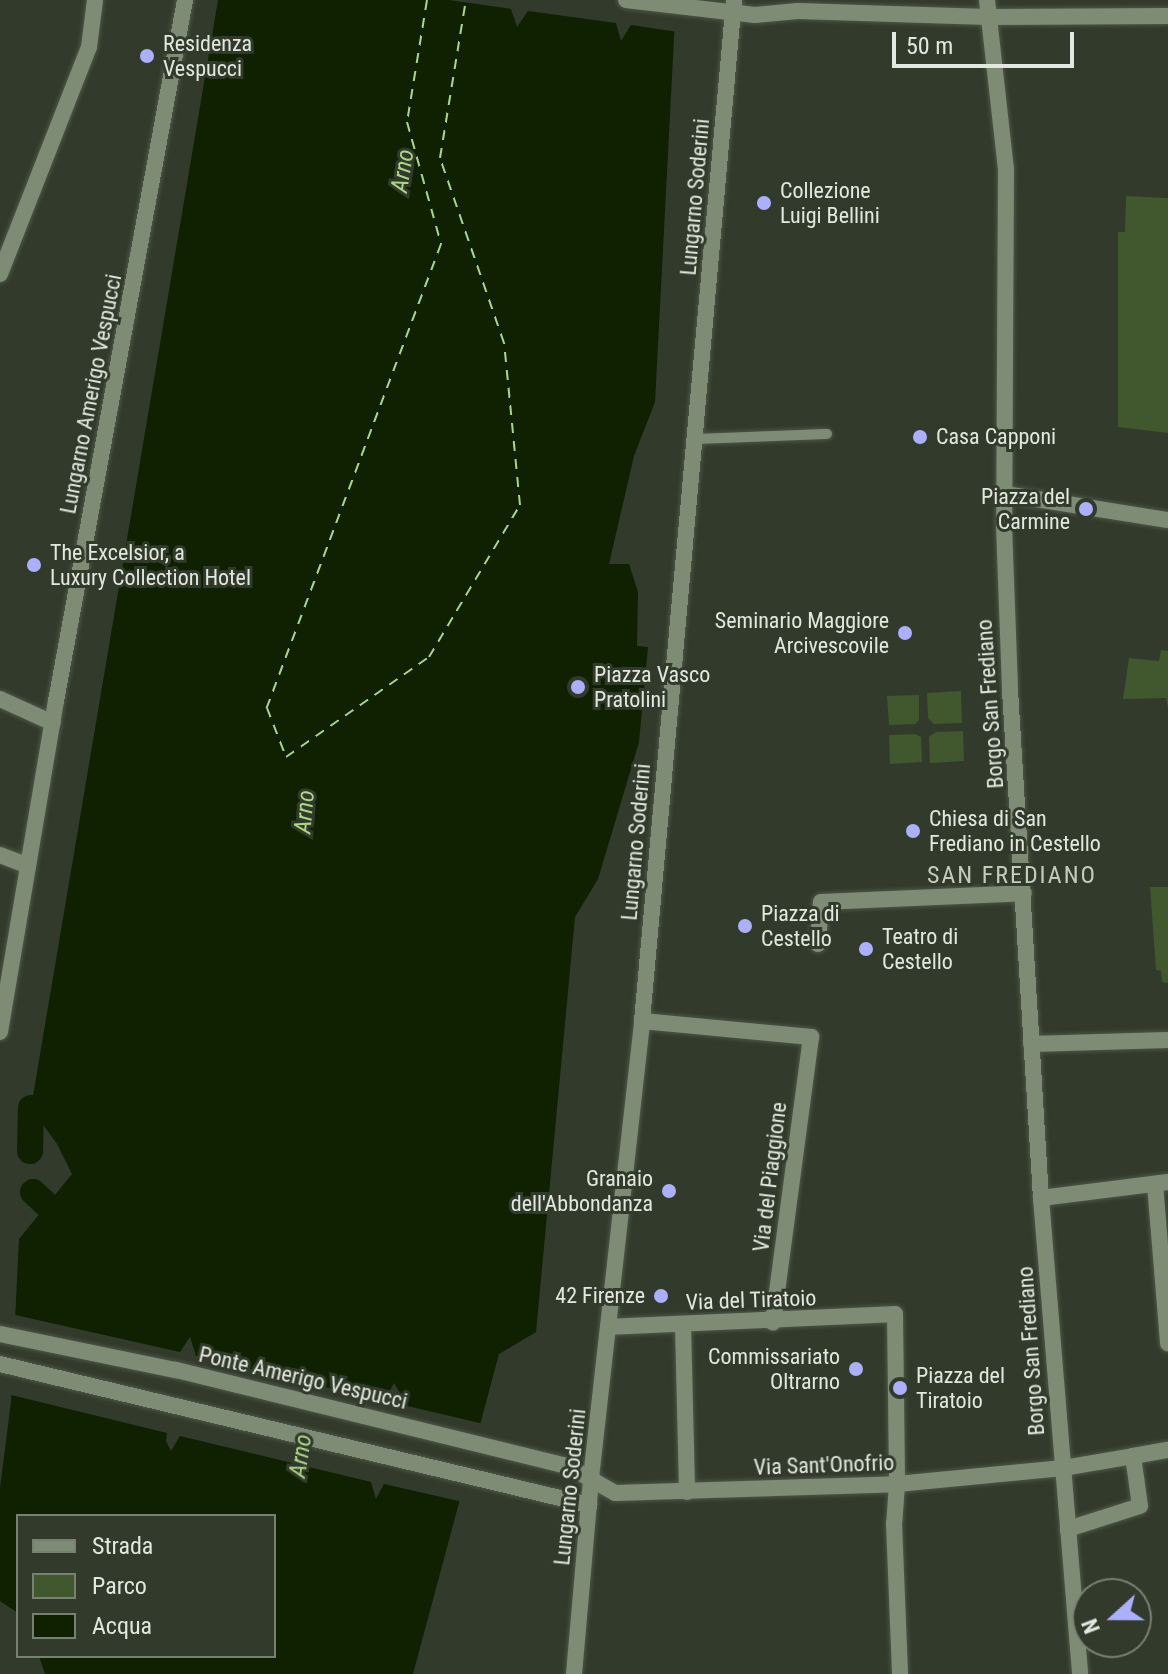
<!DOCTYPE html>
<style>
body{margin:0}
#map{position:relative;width:1168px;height:1674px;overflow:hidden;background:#323a2b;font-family:"Roboto Condensed",sans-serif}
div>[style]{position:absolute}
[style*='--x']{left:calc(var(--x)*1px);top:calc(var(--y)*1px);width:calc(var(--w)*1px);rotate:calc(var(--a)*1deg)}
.green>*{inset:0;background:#41582e}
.water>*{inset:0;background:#0f2100}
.pier>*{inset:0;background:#323a2b}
.canal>*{height:26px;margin:-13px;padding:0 13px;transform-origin:13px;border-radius:13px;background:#0f2100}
.ferry>*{height:2px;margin-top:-1px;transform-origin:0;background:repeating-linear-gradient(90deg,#acd789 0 10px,transparent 0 18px)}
.roads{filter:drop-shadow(0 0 2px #4e5648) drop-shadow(0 0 2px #4e5648)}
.service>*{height:10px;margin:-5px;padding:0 5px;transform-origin:5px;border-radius:5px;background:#7f8c75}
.minor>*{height:16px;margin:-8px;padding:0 8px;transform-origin:8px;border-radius:8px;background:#7f8c75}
.dots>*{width:22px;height:22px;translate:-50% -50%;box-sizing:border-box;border:4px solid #323a2b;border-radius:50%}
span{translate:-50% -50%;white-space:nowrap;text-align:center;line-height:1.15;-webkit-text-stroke:6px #323a2b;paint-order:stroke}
.poi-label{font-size:22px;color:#e2e8df}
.left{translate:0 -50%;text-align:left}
.right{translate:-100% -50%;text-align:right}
.street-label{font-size:22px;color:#e2e8df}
.water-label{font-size:24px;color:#acd789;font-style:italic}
.neighbourhood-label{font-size:24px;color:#c3cdbb;letter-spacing:2px}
.legend{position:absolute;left:16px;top:1514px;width:260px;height:144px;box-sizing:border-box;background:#323a2b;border:2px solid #788073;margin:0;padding:10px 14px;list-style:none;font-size:24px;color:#e2e8df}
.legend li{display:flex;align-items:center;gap:16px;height:40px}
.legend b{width:40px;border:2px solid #788073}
.north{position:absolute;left:1072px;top:1578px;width:80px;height:80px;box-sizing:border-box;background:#323a2b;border:2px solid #788073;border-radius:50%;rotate:249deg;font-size:22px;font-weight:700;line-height:32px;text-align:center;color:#e2e8df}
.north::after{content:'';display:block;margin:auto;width:28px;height:36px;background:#acaffb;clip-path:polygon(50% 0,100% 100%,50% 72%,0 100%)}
.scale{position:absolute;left:892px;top:32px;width:182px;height:36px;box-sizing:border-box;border:4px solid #e2e8df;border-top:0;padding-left:10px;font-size:24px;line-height:28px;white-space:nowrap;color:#e2e8df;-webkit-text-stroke:6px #323a2b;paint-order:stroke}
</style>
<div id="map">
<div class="green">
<i style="clip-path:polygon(1126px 196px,1168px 198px,1168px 433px,1118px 427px,1118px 232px,1125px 232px)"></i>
<i style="clip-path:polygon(1161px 650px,1168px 651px,1168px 708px,1166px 698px,1123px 699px,1129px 658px,1159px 661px)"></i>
<i style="clip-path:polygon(961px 691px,962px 723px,934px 724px,928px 718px,927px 693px)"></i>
<i style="clip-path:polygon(919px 695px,919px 720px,915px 724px,889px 725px,887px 696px)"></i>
<i style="clip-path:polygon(963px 731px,964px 761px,930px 763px,929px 737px,936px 732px)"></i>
<i style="clip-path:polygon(915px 734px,921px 737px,922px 762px,890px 764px,889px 735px)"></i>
<i style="clip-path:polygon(1150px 887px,1168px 887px,1168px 983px,1162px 982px,1161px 971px,1156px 970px)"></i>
</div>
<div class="water">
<i style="clip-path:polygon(218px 0,676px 0,655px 402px,634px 456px,609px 564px,629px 564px,638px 592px,637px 646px,648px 647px,639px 742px,598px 879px,575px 917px,536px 1332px,499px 1354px,413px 1674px,45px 1674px,39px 1656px,274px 1656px,274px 1516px,18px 1516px,18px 1613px,0 1601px,0 1488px,11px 1402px,19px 1239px,72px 1174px,57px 1144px,31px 1108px)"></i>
</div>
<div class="pier">
<i style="clip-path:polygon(449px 0,680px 0,678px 32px,631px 25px,621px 41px,616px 23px,528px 11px,517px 27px,511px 9px)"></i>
<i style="clip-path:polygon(11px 1314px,180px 1352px,190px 1337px,196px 1356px,384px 1401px,394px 1383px,400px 1393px,399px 1404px,484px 1424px,463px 1502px,384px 1484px,376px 1499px,371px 1482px,180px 1436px,171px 1451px,166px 1441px,167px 1433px,7px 1394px)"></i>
</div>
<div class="canal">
<i style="--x:30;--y:1151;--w:43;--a:-88.7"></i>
<i style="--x:33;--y:1192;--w:18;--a:43"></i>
</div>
<div class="ferry">
<i style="--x:427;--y:0;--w:124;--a:99.3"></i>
<i style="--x:407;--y:122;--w:127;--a:74.4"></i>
<i style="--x:441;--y:244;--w:496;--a:110.6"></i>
<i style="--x:267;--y:708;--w:53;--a:68.8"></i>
<i style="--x:286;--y:757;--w:174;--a:-35"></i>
<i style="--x:429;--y:657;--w:177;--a:-59.1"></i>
<i style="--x:520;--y:505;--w:163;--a:-95.6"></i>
<i style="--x:504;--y:343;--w:196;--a:-109.1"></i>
<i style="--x:440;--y:158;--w:160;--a:-80.7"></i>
</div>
<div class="roads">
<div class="service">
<i style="--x:695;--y:439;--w:132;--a:-2.2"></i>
</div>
<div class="minor">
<i style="--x:626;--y:0;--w:130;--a:6.6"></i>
<i style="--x:755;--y:15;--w:43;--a:-5.3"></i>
<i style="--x:798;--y:11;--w:190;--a:1.8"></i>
<i style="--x:988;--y:17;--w:180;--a:-0.3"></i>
<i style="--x:987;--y:0;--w:170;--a:83.6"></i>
<i style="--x:1006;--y:169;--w:356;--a:90.3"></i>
<i style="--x:1004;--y:525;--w:165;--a:87.9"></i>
<i style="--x:1010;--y:690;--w:509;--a:86.51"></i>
<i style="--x:1041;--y:1198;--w:478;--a:85.3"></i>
<i style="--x:0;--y:274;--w:244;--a:-68.6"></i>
<i style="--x:89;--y:47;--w:47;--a:-82.7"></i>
<i style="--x:1005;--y:494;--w:165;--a:9.1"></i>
<i style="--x:0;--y:699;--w:58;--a:24.4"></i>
<i style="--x:0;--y:855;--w:30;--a:21"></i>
<i style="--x:818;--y:944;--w:42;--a:-85.9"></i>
<i style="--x:821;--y:902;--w:203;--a:-2.5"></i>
<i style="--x:642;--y:1021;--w:170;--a:5.4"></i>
<i style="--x:811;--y:1037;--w:288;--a:97.6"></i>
<i style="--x:0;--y:1032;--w:336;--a:-80.4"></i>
<i style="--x:56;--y:701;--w:713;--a:-79.57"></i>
<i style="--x:1031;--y:1044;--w:137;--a:-1.7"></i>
<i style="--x:1155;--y:1184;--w:160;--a:85.3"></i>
<i style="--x:1041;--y:1198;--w:128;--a:-7.2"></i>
<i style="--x:683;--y:1325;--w:167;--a:88.6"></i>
<i style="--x:609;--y:1327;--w:286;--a:-2.6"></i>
<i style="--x:895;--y:1314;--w:170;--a:89.3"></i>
<i style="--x:897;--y:1484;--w:39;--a:94"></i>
<i style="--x:894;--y:1523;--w:151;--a:87.7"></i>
<i style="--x:0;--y:1334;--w:180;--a:11.6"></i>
<i style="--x:176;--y:1370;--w:404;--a:13.8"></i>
<i style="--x:568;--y:1466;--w:54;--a:29.9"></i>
<i style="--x:615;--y:1493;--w:282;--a:-1.8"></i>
<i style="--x:897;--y:1484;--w:167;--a:-5.5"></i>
<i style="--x:1063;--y:1468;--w:71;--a:-9.7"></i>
<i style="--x:1133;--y:1456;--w:50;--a:82"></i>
<i style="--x:1140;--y:1506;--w:76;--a:162.3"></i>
<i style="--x:0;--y:1364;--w:606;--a:13.46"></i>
<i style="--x:1133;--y:1456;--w:36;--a:-10"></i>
<i style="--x:574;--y:1674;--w:197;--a:-85"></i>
<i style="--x:591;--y:1478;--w:460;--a:-83.6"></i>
<i style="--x:642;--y:1021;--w:1025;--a:-84.85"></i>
</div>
</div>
<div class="dots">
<i style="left:147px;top:56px;background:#acaffb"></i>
<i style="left:764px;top:203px;background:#acaffb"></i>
<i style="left:920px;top:437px;background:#acaffb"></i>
<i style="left:1086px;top:509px;background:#acaffb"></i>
<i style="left:34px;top:565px;background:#acaffb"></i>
<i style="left:905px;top:633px;background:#acaffb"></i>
<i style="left:578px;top:687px;background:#acaffb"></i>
<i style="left:913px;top:831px;background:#acaffb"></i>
<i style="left:745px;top:926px;background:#acaffb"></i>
<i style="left:866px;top:949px;background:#acaffb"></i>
<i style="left:669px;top:1191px;background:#acaffb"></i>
<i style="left:661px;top:1296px;background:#acaffb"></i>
<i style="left:856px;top:1369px;background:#acaffb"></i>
<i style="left:900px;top:1388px;background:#acaffb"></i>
</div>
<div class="poi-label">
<span class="left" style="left:163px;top:56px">Residenza<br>Vespucci</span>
<span class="left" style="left:780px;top:203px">Collezione<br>Luigi Bellini</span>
<span class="left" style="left:936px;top:437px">Casa Capponi</span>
<span class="right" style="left:1070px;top:509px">Piazza del<br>Carmine</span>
<span class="left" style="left:50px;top:565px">The Excelsior, a<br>Luxury Collection Hotel</span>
<span class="right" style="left:889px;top:633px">Seminario Maggiore<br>Arcivescovile</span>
<span class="left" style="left:594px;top:687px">Piazza Vasco<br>Pratolini</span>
<span class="left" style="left:929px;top:831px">Chiesa di San<br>Frediano in Cestello</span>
<span class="left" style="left:761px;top:926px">Piazza di<br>Cestello</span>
<span class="left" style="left:882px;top:949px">Teatro di<br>Cestello</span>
<span class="right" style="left:653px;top:1191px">Granaio<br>dell'Abbondanza</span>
<span class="right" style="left:645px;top:1296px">42 Firenze</span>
<span class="right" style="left:840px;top:1369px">Commissariato<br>Oltrarno</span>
<span class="left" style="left:916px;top:1388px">Piazza del<br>Tiratoio</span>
</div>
<div class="street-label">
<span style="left:695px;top:197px;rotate:-85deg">Lungarno Soderini</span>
<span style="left:91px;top:394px;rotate:-79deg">Lungarno Amerigo Vespucci</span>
<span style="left:990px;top:704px;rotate:-94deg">Borgo San Frediano</span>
<span style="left:636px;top:842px;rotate:-85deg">Lungarno Soderini</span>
<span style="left:770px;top:1177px;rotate:-83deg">Via del Piaggione</span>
<span style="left:751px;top:1300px;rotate:-2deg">Via del Tiratoio</span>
<span style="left:1031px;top:1351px;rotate:-94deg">Borgo San Frediano</span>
<span style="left:303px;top:1378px;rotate:13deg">Ponte Amerigo Vespucci</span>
<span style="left:824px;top:1465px;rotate:-2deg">Via Sant'Onofrio</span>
<span style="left:570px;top:1487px;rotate:-84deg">Lungarno Soderini</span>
</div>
<div class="water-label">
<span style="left:403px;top:171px;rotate:-81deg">Arno</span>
<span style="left:305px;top:812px;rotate:-85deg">Arno</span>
<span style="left:301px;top:1456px;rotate:-81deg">Arno</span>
</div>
<div class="neighbourhood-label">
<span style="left:1012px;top:876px">SAN FREDIANO</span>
</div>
<ul class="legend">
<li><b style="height:10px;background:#7f8c75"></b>Strada</li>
<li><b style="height:22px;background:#41582e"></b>Parco</li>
<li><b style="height:22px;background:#0f2100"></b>Acqua</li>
</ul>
<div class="north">N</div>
<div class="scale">50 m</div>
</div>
